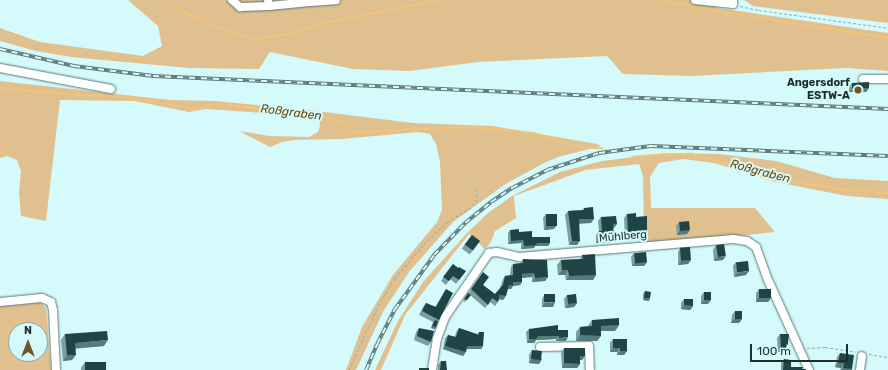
<!DOCTYPE html>
<meta charset="utf-8">
<style>
body{margin:0}
#map{position:relative;width:888px;height:370px;overflow:hidden;background:#d5fafb;font-family:Rubik,sans-serif}
div>[style]{position:absolute}
[style*='--x']{left:calc(var(--x)*1px);top:calc(var(--y)*1px);width:calc(var(--w)*1px);rotate:calc(var(--a)*1deg)}
.green>*{inset:0;background:#e0c08f}
.stream>*{height:2px;margin:-1px;padding:0 1px;transform-origin:1px;border-radius:1px;background:#f2c379}
.path>*{height:1px;margin-top:-0.5px;transform-origin:0;background:repeating-linear-gradient(90deg,#92aeaf 0 3px,transparent 0 5px)}
.roads{filter:drop-shadow(0 0 1px #57787a) drop-shadow(0 0 1px #57787a)}
.minor>*{height:8px;margin:-4px;padding:0 4px;transform-origin:4px;border-radius:4px;background:#fff}
.rail>*{height:3.5px;margin-top:-1.75px;transform-origin:0;background:repeating-linear-gradient(90deg,#d5fafb 0 6px,#627879 0 12px);box-sizing:border-box;border-block:1px solid #627879}
.wall>*{inset:0;background:#7a9fa0;transform-origin:0 0}
.shaded-wall>*{inset:0;background:#557b7c}
.building>*{inset:0;background:#1e4446;transform-origin:0 0}
.dots>*{width:11px;height:11px;translate:-50% -50%;box-sizing:border-box;border:2px solid #d5fafb;border-radius:50%}
span{translate:-50% -50%;white-space:nowrap;text-align:center;line-height:1.15;-webkit-text-stroke:4px #d5fafb;paint-order:stroke}
.poi-label{font-size:11px;color:#1f2d2d;font-weight:700}
.right{translate:-100% -50%;text-align:right}
.street-label{font-size:11px;color:#1f2d2d}
.water-label{font-size:12px;color:#6a4b11;font-style:italic}
.north{position:absolute;left:8px;top:322px;width:40px;height:40px;box-sizing:border-box;background:#d5fafb;border:1px solid #8ca8a9;border-radius:50%;rotate:0deg;font-size:11px;font-weight:700;line-height:16px;text-align:center;color:#1f2d2d}
.north::after{content:'';display:block;margin:auto;width:14px;height:18px;background:#6f5426;clip-path:polygon(50% 0,100% 100%,50% 72%,0 100%)}
.scale{position:absolute;left:750px;top:344px;width:98px;height:18px;box-sizing:border-box;border:2px solid #1f2d2d;border-top:0;padding-left:5px;font-size:12px;line-height:14px;white-space:nowrap;color:#1f2d2d;-webkit-text-stroke:3px #d5fafb;paint-order:stroke}
</style>
<div id="map">
<div class="green">
<i style="clip-path:polygon(128px 0,721px 0,717px 8px,888px 33px,888px 71px,846px 68px,692px 76px,623px 74px,607px 56px,478px 62px,410px 71px,353px 69px,270px 52px,259px 69px,189px 68px,71px 57px,36px 51px,0 41px,0 28px,40px 42px,143px 56px,162px 46px,158px 26px)"></i>
<i style="clip-path:polygon(744px 0,888px 0,888px 23px,753px 6px)"></i>
<i style="clip-path:polygon(0 81px,170px 100px,215px 101px,308px 110px,413px 123px,493px 126px,597px 144px,601px 146px,558px 157px,540px 165px,504px 185px,453px 222px,409px 272px,384px 310px,356px 370px,346px 370px,362px 327px,393px 275px,437px 222px,442px 210px,440px 162px,436px 144px,430px 134px,418px 132px,342px 139px,294px 140px,282px 142px,270px 147px,239px 131px,269px 136px,309px 137px,318px 132px,320px 125px,319px 119px,251px 112px,205px 109px,189px 112px,135px 101px,60px 100px,46px 221px,21px 216px,19px 193px,21px 171px,17px 160px,7px 156px,0 158px)"></i>
<i style="clip-path:polygon(665px 153px,719px 154px,776px 161px,835px 178px,888px 181px,888px 199px,847px 196px,776px 182px,714px 163px,683px 159px,659px 163px,650px 177px,651px 208px,755px 208px,775px 232px,648px 245px,644px 233px,643px 176px,639px 164px,585px 170px,514px 196px,516px 218px,495px 231px,491px 242px,485px 249px,469px 234px,405px 315px,381px 370px,375px 370px,398px 321px,423px 282px,468px 232px,488px 213px,512px 196px,560px 172px,602px 161px)"></i>
<i style="clip-path:polygon(evenodd,40px 302px,46px 308px,51px 370px,0 370px,0 306px,40px 302px,16px 330px,40px 330px,40px 354px,16px 354px,16px 330px)"></i>
</div>
<div class="stream">
<i style="--x:168;--y:0;--w:22;--a:36"></i>
<i style="--x:186;--y:13;--w:32;--a:24"></i>
<i style="--x:215;--y:26;--w:38;--a:20"></i>
<i style="--x:251;--y:39;--w:38;--a:-7"></i>
<i style="--x:289;--y:34;--w:36;--a:-18"></i>
<i style="--x:323;--y:23;--w:118;--a:-11.2"></i>
<i style="--x:660;--y:0;--w:41;--a:11.3"></i>
<i style="--x:700;--y:8;--w:190;--a:9.1"></i>
<i style="--x:0;--y:88;--w:77;--a:5.2"></i>
<i style="--x:77;--y:95;--w:40;--a:1.4"></i>
<i style="--x:117;--y:96;--w:78;--a:9.6"></i>
<i style="--x:194;--y:109;--w:24;--a:-12"></i>
<i style="--x:217;--y:104;--w:105;--a:6"></i>
<i style="--x:321;--y:115;--w:23;--a:20"></i>
<i style="--x:343;--y:123;--w:16;--a:35"></i>
<i style="--x:356;--y:132;--w:111;--a:-2.6"></i>
<i style="--x:467;--y:127;--w:67;--a:5.1"></i>
<i style="--x:534;--y:133;--w:48;--a:16.9"></i>
<i style="--x:580;--y:147;--w:22;--a:3"></i>
<i style="--x:632;--y:157;--w:22;--a:-5"></i>
<i style="--x:654;--y:155;--w:38;--a:-2"></i>
<i style="--x:692;--y:154;--w:70;--a:15.8"></i>
<i style="--x:759;--y:173;--w:44;--a:13.1"></i>
<i style="--x:802;--y:183;--w:35;--a:10"></i>
<i style="--x:836;--y:189;--w:52;--a:4.4"></i>
</div>
<div class="path">
<i style="--x:740;--y:6;--w:19;--a:12"></i>
<i style="--x:759;--y:10;--w:130;--a:7.9"></i>
<i style="--x:807;--y:348;--w:18;--a:-3"></i>
<i style="--x:825;--y:347;--w:31;--a:9"></i>
<i style="--x:869;--y:354;--w:19;--a:9"></i>
<i style="--x:349;--y:370;--w:70;--a:-65.6"></i>
<i style="--x:378;--y:306;--w:33;--a:-59"></i>
<i style="--x:395;--y:278;--w:45;--a:-49.5"></i>
<i style="--x:424;--y:244;--w:32;--a:-44"></i>
<i style="--x:447;--y:222;--w:26;--a:-31"></i>
<i style="--x:469;--y:209;--w:10;--a:-45"></i>
<i style="--x:476;--y:202;--w:6;--a:-81"></i>
<i style="--x:477;--y:196;--w:7;--a:-98"></i>
</div>
<div class="roads">
<div class="minor">
<i style="--x:232;--y:0;--w:11;--a:41"></i>
<i style="--x:240;--y:7;--w:29;--a:-2"></i>
<i style="--x:269;--y:6;--w:6;--a:-99"></i>
<i style="--x:695;--y:0;--w:38;--a:6"></i>
<i style="--x:733;--y:4;--w:4;--a:-90"></i>
<i style="--x:310;--y:2;--w:26;--a:-4"></i>
<i style="--x:269;--y:6;--w:41;--a:-5.6"></i>
<i style="--x:310;--y:2;--w:2;--a:-90"></i>
<i style="--x:0;--y:68;--w:113;--a:10.7"></i>
<i style="--x:863;--y:79;--w:25;--a:0"></i>
<i style="--x:0;--y:302;--w:42;--a:-5.4"></i>
<i style="--x:42;--y:298;--w:10;--a:24"></i>
<i style="--x:51;--y:302;--w:8;--a:76"></i>
<i style="--x:53;--y:310;--w:60;--a:87.1"></i>
<i style="--x:540;--y:347;--w:49;--a:-1.2"></i>
<i style="--x:589;--y:346;--w:24;--a:88"></i>
<i style="--x:432;--y:370;--w:31;--a:-81"></i>
<i style="--x:437;--y:339;--w:23;--a:-70"></i>
<i style="--x:445;--y:317;--w:78;--a:-55.5"></i>
<i style="--x:489;--y:253;--w:8;--a:-7"></i>
<i style="--x:497;--y:252;--w:23;--a:13"></i>
<i style="--x:519;--y:257;--w:215;--a:-4.8"></i>
<i style="--x:733;--y:239;--w:14;--a:8"></i>
<i style="--x:747;--y:241;--w:11;--a:34"></i>
<i style="--x:756;--y:247;--w:37;--a:70"></i>
<i style="--x:769;--y:282;--w:97;--a:65.6"></i>
<i style="--x:860;--y:370;--w:14;--a:-82"></i>
</div>
</div>
<div class="rail">
<i style="--x:0;--y:49;--w:76;--a:12.9"></i>
<i style="--x:74;--y:66;--w:80;--a:7.2"></i>
<i style="--x:153;--y:76;--w:736;--a:2.57"></i>
<i style="--x:366;--y:370;--w:28;--a:-67"></i>
<i style="--x:377;--y:344;--w:39;--a:-63"></i>
<i style="--x:395;--y:309;--w:67;--a:-54.2"></i>
<i style="--x:434;--y:255;--w:45;--a:-45.9"></i>
<i style="--x:465;--y:223;--w:33;--a:-39"></i>
<i style="--x:491;--y:202;--w:25;--a:-34"></i>
<i style="--x:512;--y:188;--w:39;--a:-27"></i>
<i style="--x:547;--y:170;--w:55;--a:-18.1"></i>
<i style="--x:599;--y:153;--w:52;--a:-7.7"></i>
<i style="--x:651;--y:146;--w:237;--a:2.4"></i>
</div>
<div class="wall">
<i style="clip-path:polygon(852px 83px,869px 88px,866px 92px,849px 92px,849px 87px)"></i>
<i style="clip-path:polygon(584px 208px,591px 223px,579px 223px,577px 245px,569px 245px,565px 215px,568px 211px,582px 210px)"></i>
<i style="clip-path:polygon(546px 214px,554px 229px,544px 230px,543px 218px)"></i>
<i style="clip-path:polygon(627px 214px,636px 217px,647px 231px,645px 235px,625px 236px,624px 218px)"></i>
<i style="clip-path:polygon(601px 217px,617px 224px,613px 228px,614px 238px,611px 242px,596px 243px,596px 235px,599px 231px,598px 221px)"></i>
<i style="clip-path:polygon(679px 222px,687px 234px,677px 235px,676px 226px)"></i>
<i style="clip-path:polygon(510px 230px,519px 232px,532px 237px,550px 243px,548px 246px,535px 246px,534px 248px,521px 249px,521px 243px,508px 244px,508px 233px)"></i>
<i style="left:472px;top:235px;width:10px;height:17px;rotate:37deg"></i>
<i style="clip-path:polygon(716px 245px,723px 260px,714px 261px,713px 250px)"></i>
<i style="clip-path:polygon(680px 248px,691px 260px,688px 264px,678px 265px,678px 252px)"></i>
<i style="clip-path:polygon(634px 253px,647px 262px,644px 266px,632px 266px,631px 257px)"></i>
<i style="clip-path:polygon(582px 255px,596px 275px,593px 280px,566px 280px,565px 275px,558px 275px,557px 265px,561px 260px,580px 259px)"></i>
<i style="clip-path:polygon(523px 259px,548px 277px,545px 281px,532px 282px,532px 277px,522px 278px,522px 282px,520px 285px,513px 286px,511px 289px,508px 289px,503px 300px,499px 299px,498px 302px,495px 306px,490px 302px,485px 308px,470px 295px,465px 302px,463px 301px,471px 289px,483px 285px,495px 294px,500px 288px,503px 279px,505px 276px,510px 275px,511px 267px,513px 264px,520px 263px)"></i>
<i style="clip-path:polygon(736px 262px,746px 275px,734px 277px,733px 266px)"></i>
<i style="clip-path:polygon(453px 264px,458px 268px,466px 271px,456px 284px,450px 279px,446px 285px,441px 281px)"></i>
<i style="clip-path:polygon(446px 289px,439px 320px,435px 329px,431px 328px,433px 322px,419px 315px,423px 307px,426px 303px,435px 307px)"></i>
<i style="clip-path:polygon(759px 289px,771px 298px,768px 302px,756px 302px,756px 293px)"></i>
<i style="clip-path:polygon(645px 291px,650px 298px,649px 301px,643px 300px,643px 294px)"></i>
<i style="clip-path:polygon(704px 292px,708px 304px,701px 304px,701px 296px)"></i>
<i style="clip-path:polygon(544px 295px,553px 307px,542px 307px,542px 299px)"></i>
<i style="clip-path:polygon(567px 295px,577px 303px,574px 307px,565px 308px,564px 299px)"></i>
<i style="clip-path:polygon(684px 299px,693px 306px,690px 310px,681px 309px,681px 303px)"></i>
<i style="clip-path:polygon(735px 311px,742px 319px,739px 323px,731px 323px,732px 315px)"></i>
<i style="clip-path:polygon(592px 320px,619px 325px,615px 331px,601px 331px,601px 336px,597px 341px,576px 341px,576px 332px,580px 327px,588px 326px)"></i>
<i style="clip-path:polygon(419px 328px,431px 342px,428px 346px,414px 340px,416px 332px)"></i>
<i style="clip-path:polygon(459px 328px,477px 334px,479px 332px,483px 346px,481px 349px,467px 349px,463px 356px,443px 349px,445px 338px,448px 335px,455px 337px,456px 332px)"></i>
<i style="clip-path:polygon(529px 329px,558px 330px,566px 341px,556px 341px,556px 339px,536px 340px,534px 343px,527px 343px,526px 332px)"></i>
<i style="clip-path:polygon(65px 334px,104px 346px,76px 348px,72px 360px,63px 361px,61px 340px)"></i>
<i style="clip-path:polygon(780px 334px,788px 344px,783px 352px,778px 352px,777px 338px)"></i>
<i style="clip-path:polygon(613px 339px,627px 351px,624px 355px,617px 355px,617px 352px,610px 352px,610px 343px)"></i>
<i style="clip-path:polygon(564px 348px,585px 356px,582px 360px,580px 360px,580px 364px,577px 368px,562px 368px,561px 352px)"></i>
<i style="clip-path:polygon(532px 350px,542px 359px,539px 364px,529px 363px,529px 355px)"></i>
<i style="clip-path:polygon(840px 353px,852px 369px,852px 370px,840px 370px,841px 368px,835px 367px,837px 357px)"></i>
<i style="clip-path:polygon(784px 359px,791px 367px,806px 370px,781px 370px,781px 363px)"></i>
<i style="clip-path:polygon(441px 361px,447px 370px,438px 370px,438px 365px)"></i>
<i style="clip-path:polygon(85px 362px,107px 370px,81px 370px,81px 368px)"></i>
</div>
<div class="shaded-wall">
<i style="clip-path:polygon(852px 88px,869px 88px,866px 92px,849px 92px)"></i>
<i style="clip-path:polygon(579px 219px,594px 219px,591px 223px,576px 224px)"></i>
<i style="clip-path:polygon(613px 224px,617px 224px,614px 228px,610px 228px)"></i>
<i style="clip-path:polygon(557px 225px,554px 229px,544px 230px,546px 226px)"></i>
<i style="clip-path:polygon(680px 230px,690px 230px,687px 234px,677px 235px)"></i>
<i style="clip-path:polygon(647px 231px,645px 235px,625px 236px,628px 232px)"></i>
<i style="clip-path:polygon(614px 238px,611px 242px,596px 243px,599px 239px)"></i>
<i style="clip-path:polygon(523px 240px,521px 243px,508px 244px,511px 241px)"></i>
<i style="clip-path:polygon(572px 241px,580px 241px,577px 245px,569px 245px)"></i>
<i style="clip-path:polygon(536px 243px,550px 243px,548px 246px,535px 246px,534px 248px,521px 249px,524px 246px)"></i>
<i style="clip-path:polygon(726px 256px,723px 260px,714px 261px,717px 257px)"></i>
<i style="clip-path:polygon(691px 260px,688px 264px,678px 265px,681px 261px)"></i>
<i style="clip-path:polygon(635px 262px,647px 262px,644px 266px,632px 266px)"></i>
<i style="clip-path:polygon(562px 270px,568px 270px,565px 275px,558px 275px)"></i>
<i style="clip-path:polygon(749px 271px,746px 275px,734px 277px,737px 273px)"></i>
<i style="clip-path:polygon(534px 273px,532px 277px,519px 278px,522px 274px)"></i>
<i style="clip-path:polygon(596px 275px,593px 280px,566px 280px,569px 276px)"></i>
<i style="clip-path:polygon(548px 277px,545px 281px,532px 282px,535px 278px)"></i>
<i style="clip-path:polygon(513px 282px,522px 282px,520px 285px,513px 286px,511px 289px,506px 289px,509px 285px)"></i>
<i style="clip-path:polygon(500px 295px,506px 296px,503px 300px,497px 299px)"></i>
<i style="clip-path:polygon(644px 298px,650px 298px,649px 301px,643px 300px)"></i>
<i style="clip-path:polygon(758px 298px,771px 298px,768px 302px,756px 302px)"></i>
<i style="clip-path:polygon(704px 300px,711px 300px,708px 304px,701px 304px)"></i>
<i style="clip-path:polygon(555px 302px,553px 307px,542px 307px,545px 303px)"></i>
<i style="clip-path:polygon(577px 303px,574px 307px,565px 308px,568px 304px)"></i>
<i style="clip-path:polygon(684px 305px,693px 306px,690px 310px,681px 309px)"></i>
<i style="clip-path:polygon(734px 319px,742px 319px,739px 323px,731px 323px)"></i>
<i style="clip-path:polygon(619px 325px,615px 331px,597px 331px,601px 326px)"></i>
<i style="clip-path:polygon(432px 326px,436px 327px,435px 329px,431px 328px)"></i>
<i style="clip-path:polygon(580px 335px,601px 336px,597px 341px,576px 341px)"></i>
<i style="clip-path:polygon(538px 336px,559px 336px,556px 339px,536px 340px,534px 343px,527px 343px,529px 339px)"></i>
<i style="clip-path:polygon(568px 337px,566px 341px,556px 341px,559px 338px)"></i>
<i style="clip-path:polygon(108px 340px,104px 346px,72px 349px,75px 343px)"></i>
<i style="clip-path:polygon(786px 344px,788px 344px,783px 352px,778px 352px,781px 348px)"></i>
<i style="clip-path:polygon(445px 346px,466px 352px,463px 356px,443px 349px)"></i>
<i style="clip-path:polygon(467px 346px,483px 346px,481px 349px,465px 349px)"></i>
<i style="clip-path:polygon(613px 348px,620px 348px,617px 352px,610px 352px)"></i>
<i style="clip-path:polygon(620px 351px,627px 351px,624px 355px,617px 355px)"></i>
<i style="clip-path:polygon(67px 355px,76px 355px,72px 360px,63px 361px)"></i>
<i style="clip-path:polygon(580px 356px,585px 356px,582px 360px,577px 360px)"></i>
<i style="clip-path:polygon(532px 359px,542px 359px,539px 364px,529px 363px)"></i>
<i style="clip-path:polygon(564px 363px,580px 364px,577px 368px,562px 368px)"></i>
<i style="clip-path:polygon(838px 363px,844px 363px,841px 368px,835px 367px)"></i>
<i style="clip-path:polygon(843px 368px,852px 369px,852px 370px,841px 370px)"></i>
</div>
<div class="building">
<i style="clip-path:polygon(869px 82px,869px 88px,852px 88px,852px 83px)"></i>
<i style="clip-path:polygon(593px 207px,594px 219px,579px 219px,580px 241px,572px 241px,568px 211px,584px 210px,584px 208px)"></i>
<i style="clip-path:polygon(636px 213px,636px 217px,647px 216px,647px 231px,628px 232px,627px 214px)"></i>
<i style="left:546px;top:214px;width:11px;height:12px"></i>
<i style="clip-path:polygon(616px 216px,617px 224px,613px 224px,614px 238px,599px 239px,599px 231px,602px 231px,601px 217px)"></i>
<i style="left:689px;top:221px;width:9px;height:10px;rotate:84deg"></i>
<i style="clip-path:polygon(519px 229px,519px 232px,532px 231px,532px 237px,550px 237px,550px 243px,536px 243px,537px 245px,524px 246px,523px 240px,511px 241px,510px 230px)"></i>
<i style="left:472px;top:235px;width:10px;height:12px;rotate:37deg"></i>
<i style="left:724px;top:244px;width:12px;height:8px;rotate:81deg"></i>
<i style="left:690px;top:247px;width:13px;height:10px;rotate:86deg"></i>
<i style="left:646px;top:252px;width:10px;height:12px;rotate:84deg"></i>
<i style="clip-path:polygon(595px 254px,596px 275px,569px 276px,568px 270px,562px 270px,561px 260px,583px 259px,582px 255px)"></i>
<i style="clip-path:polygon(523px 259px,547px 260px,548px 277px,535px 278px,534px 273px,522px 274px,522px 282px,513px 282px,513px 285px,509px 285px,506px 296px,500px 295px,500px 293px,498px 302px,492px 298px,488px 305px,471px 289px,483px 272px,489px 277px,483px 285px,495px 294px,503px 285px,505px 276px,513px 275px,513px 264px,523px 263px)"></i>
<i style="left:748px;top:261px;width:10px;height:12px;rotate:84deg"></i>
<i style="clip-path:polygon(453px 264px,458px 268px,459px 267px,466px 271px,459px 280px,453px 276px,449px 281px,443px 277px)"></i>
<i style="clip-path:polygon(446px 289px,453px 293px,439px 320px,422px 311px,426px 303px,436px 307px)"></i>
<i style="left:759px;top:289px;width:12px;height:9px"></i>
<i style="clip-path:polygon(645px 291px,651px 292px,650px 298px,644px 298px)"></i>
<i style="left:704px;top:292px;width:7px;height:8px"></i>
<i style="clip-path:polygon(468px 293px,471px 295px,467px 300px,464px 299px)"></i>
<i style="left:555px;top:294px;width:8px;height:11px;rotate:90deg"></i>
<i style="left:576px;top:294px;width:9px;height:9px;rotate:84deg"></i>
<i style="clip-path:polygon(684px 299px,693px 299px,693px 306px,684px 305px)"></i>
<i style="left:735px;top:311px;width:7px;height:8px"></i>
<i style="clip-path:polygon(619px 318px,619px 325px,601px 326px,601px 336px,580px 335px,580px 327px,592px 326px,592px 320px)"></i>
<i style="clip-path:polygon(435px 320px,438px 321px,436px 327px,432px 326px)"></i>
<i style="clip-path:polygon(558px 325px,558px 330px,568px 330px,568px 337px,559px 338px,559px 336px,538px 336px,536px 339px,529px 339px,529px 329px)"></i>
<i style="clip-path:polygon(419px 328px,434px 331px,431px 342px,417px 336px)"></i>
<i style="clip-path:polygon(459px 328px,479px 335px,479px 332px,484px 332px,483px 346px,467px 346px,466px 352px,445px 346px,448px 335px,456px 337px)"></i>
<i style="clip-path:polygon(107px 331px,108px 340px,75px 343px,76px 355px,67px 355px,65px 334px)"></i>
<i style="clip-path:polygon(780px 334px,789px 334px,788px 344px,786px 344px,786px 348px,781px 348px)"></i>
<i style="clip-path:polygon(613px 339px,627px 339px,627px 351px,620px 351px,620px 348px,613px 348px)"></i>
<i style="clip-path:polygon(564px 348px,585px 348px,585px 356px,580px 356px,580px 364px,564px 363px)"></i>
<i style="left:532px;top:350px;width:10px;height:9px;rotate:6deg"></i>
<i style="clip-path:polygon(840px 353px,854px 355px,852px 369px,843px 368px,844px 363px,838px 363px)"></i>
<i style="clip-path:polygon(784px 359px,791px 360px,791px 367px,803px 367px,802px 369px,806px 369px,806px 370px,783px 370px)"></i>
<i style="clip-path:polygon(441px 361px,446px 361px,447px 370px,440px 370px)"></i>
<i style="left:85px;top:362px;width:21px;height:8px"></i>
<i style="left:419px;top:368px;width:10px;height:2px"></i>
</div>
<div class="dots">
<i style="left:858px;top:90px;background:#6f5426"></i>
</div>
<div class="poi-label">
<span class="right" style="left:850px;top:90px">Angersdorf<br>ESTW-A</span>
</div>
<div class="street-label">
<span style="left:623px;top:237px;rotate:-5deg">Mühlberg</span>
</div>
<div class="water-label">
<span style="left:291px;top:113px;rotate:7deg">Roßgraben</span>
<span style="left:760px;top:172px;rotate:15deg">Roßgraben</span>
</div>
<div class="north">N</div>
<div class="scale">100 m</div>
</div>
